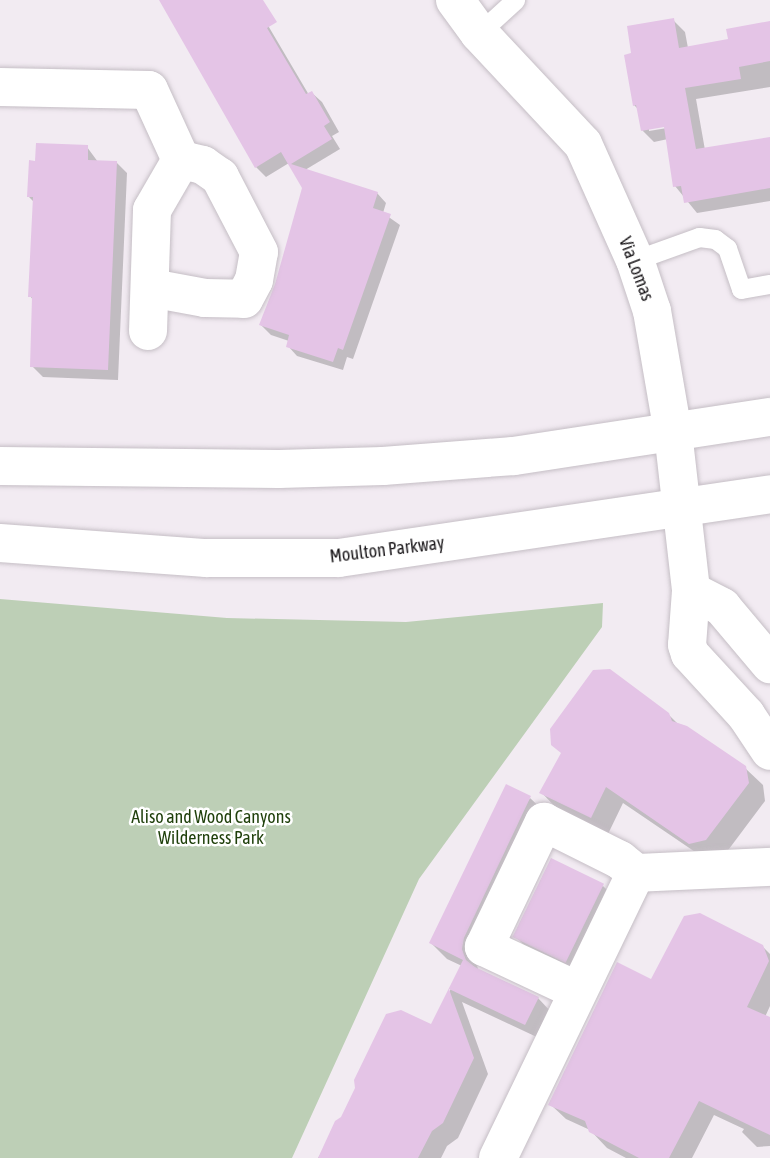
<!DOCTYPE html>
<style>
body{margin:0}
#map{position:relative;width:770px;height:1158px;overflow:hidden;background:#f2ebf2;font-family:"Asap Condensed",sans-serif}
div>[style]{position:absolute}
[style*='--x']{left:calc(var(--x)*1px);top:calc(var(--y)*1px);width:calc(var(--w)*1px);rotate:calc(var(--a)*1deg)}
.green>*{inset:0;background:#bdcfb6}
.shadow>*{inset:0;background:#0003}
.building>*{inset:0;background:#e4c4e6;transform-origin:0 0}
.roads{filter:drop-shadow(0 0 2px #c5bec5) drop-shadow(0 0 2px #c5bec5)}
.service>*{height:19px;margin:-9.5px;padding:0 9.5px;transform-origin:9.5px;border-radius:9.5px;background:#fff}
.minor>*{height:38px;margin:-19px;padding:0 19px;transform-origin:19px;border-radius:19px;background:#fff}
.tertiary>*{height:38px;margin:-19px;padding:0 19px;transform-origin:19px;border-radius:19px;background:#fff}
.primary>*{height:38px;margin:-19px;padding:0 19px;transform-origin:19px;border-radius:19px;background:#fff}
span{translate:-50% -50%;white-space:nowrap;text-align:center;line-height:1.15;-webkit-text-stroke:5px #fff;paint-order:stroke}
.street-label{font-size:18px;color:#1a171a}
.park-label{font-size:18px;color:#1e3f0a}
</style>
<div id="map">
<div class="green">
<i style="clip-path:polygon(0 599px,227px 618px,406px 622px,603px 603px,602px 627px,419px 879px,292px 1158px,0 1158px)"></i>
</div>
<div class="shadow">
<i style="clip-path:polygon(160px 0,253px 0,309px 95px,312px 93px,322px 102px,339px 132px,332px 136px,340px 149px,305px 170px,377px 193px,386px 203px,383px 213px,400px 225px,353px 359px,347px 357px,343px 370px,297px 356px,288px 346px,289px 341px,271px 335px,261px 325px,277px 285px,304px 188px,289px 163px,266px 177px,256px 167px)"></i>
<i style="clip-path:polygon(evenodd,673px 20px,685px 32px,688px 48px,730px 41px,770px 23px,770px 87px,696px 99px,705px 150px,770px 138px,770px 201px,697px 213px,675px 186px,668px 139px,654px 142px,642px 130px,639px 110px,634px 105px,633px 55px,673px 20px,672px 124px,673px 127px,649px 131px,649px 128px,672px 124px)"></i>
<i style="clip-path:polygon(87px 147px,98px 162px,116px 162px,127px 173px,118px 380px,43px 377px,32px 366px,34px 301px,30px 296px,34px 202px,29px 197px,37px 162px)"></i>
<i style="clip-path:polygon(668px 714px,679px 725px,745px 768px,763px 785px,765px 801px,723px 857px,707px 860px,623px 803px,608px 834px,558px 810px,542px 793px)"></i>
<i style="clip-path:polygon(530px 798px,546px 813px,479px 954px,477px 966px,479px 971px,538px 998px,553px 1014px,541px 1039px,462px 1002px,488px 1074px,458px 1138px,447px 1146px,441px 1158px,318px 1158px,343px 1119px,432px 1027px,462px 966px,447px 959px,431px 943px)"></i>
<i style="clip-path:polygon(603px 886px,612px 895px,576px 969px,525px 946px,515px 936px)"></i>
<i style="clip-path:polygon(762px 946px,770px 954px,770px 1006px,765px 1017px,770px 1019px,770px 1146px,757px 1147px,742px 1132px,744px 1129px,714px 1115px,692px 1158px,626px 1158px,607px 1148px,590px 1130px,566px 1119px,550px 1104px,652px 981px)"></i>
</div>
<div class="building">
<i style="clip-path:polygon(159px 0,263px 0,277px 22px,267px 28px,306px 94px,312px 91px,330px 122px,324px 126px,332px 139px,291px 164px,378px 192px,373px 208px,391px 214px,343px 350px,338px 348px,333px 362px,286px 347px,289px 335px,259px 325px,275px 284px,302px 188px,281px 152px,255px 168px)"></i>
<i style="clip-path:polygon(674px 18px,679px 48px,728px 39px,726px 29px,770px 21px,770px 61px,739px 67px,741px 79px,685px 88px,696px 149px,770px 137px,770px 188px,684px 203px,681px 186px,673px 187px,664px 127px,641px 131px,636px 105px,633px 106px,624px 55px,631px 53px,627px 26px)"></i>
<i style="clip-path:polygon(36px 143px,88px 145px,88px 160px,117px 161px,108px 370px,30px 367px,32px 297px,28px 297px,33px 197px,27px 197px,29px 160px,35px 161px)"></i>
<i style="clip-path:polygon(610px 669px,669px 713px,672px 721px,687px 726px,746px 766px,749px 783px,706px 840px,689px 844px,606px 787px,591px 818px,539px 793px,561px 753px,551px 745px,550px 729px,593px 670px)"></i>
<i style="clip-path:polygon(506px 784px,531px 796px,464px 938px,462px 949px,466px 960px,475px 967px,539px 997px,525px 1025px,449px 989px,474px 1058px,443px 1123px,432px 1131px,418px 1158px,318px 1158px,335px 1121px,341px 1117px,355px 1088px,354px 1080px,386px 1014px,401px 1010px,431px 1024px,463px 960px,429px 943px)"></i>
<i style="left:551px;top:858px;width:59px;height:88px;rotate:26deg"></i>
<i style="clip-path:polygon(700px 913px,763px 945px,769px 961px,747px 1007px,770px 1017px,770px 1135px,699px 1101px,669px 1158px,639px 1158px,589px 1132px,585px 1121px,548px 1105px,617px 962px,651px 979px,684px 916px)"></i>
</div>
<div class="roads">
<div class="service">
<i style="--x:479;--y:33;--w:49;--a:-42.5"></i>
<i style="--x:635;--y:260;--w:68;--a:-19.8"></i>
<i style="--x:699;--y:237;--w:16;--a:7"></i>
<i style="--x:715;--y:239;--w:15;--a:37"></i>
<i style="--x:727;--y:248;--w:43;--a:71.1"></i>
<i style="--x:741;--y:289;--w:29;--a:-10"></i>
</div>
<div class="minor">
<i style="--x:0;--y:87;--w:149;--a:1.2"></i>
<i style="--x:149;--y:90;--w:77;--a:65.4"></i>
<i style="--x:151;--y:288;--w:55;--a:10.5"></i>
<i style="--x:205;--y:298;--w:39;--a:1"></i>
<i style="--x:244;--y:299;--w:21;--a:-62"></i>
<i style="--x:254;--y:280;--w:28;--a:-80"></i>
<i style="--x:259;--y:252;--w:85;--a:-117.5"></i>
<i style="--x:220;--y:177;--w:21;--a:-145"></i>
<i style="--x:203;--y:165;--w:23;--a:-167"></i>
<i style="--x:148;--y:331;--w:121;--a:-88.1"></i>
<i style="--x:152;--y:210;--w:58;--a:-59.9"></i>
<i style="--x:578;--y:991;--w:104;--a:-154.9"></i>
<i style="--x:484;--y:947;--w:139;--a:-64.4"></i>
<i style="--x:544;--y:822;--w:85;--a:26.6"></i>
<i style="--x:620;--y:860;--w:21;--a:39"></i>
<i style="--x:498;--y:1158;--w:317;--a:-64.2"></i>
<i style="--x:636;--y:873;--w:134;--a:-2.6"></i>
</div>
<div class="tertiary">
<i style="--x:455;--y:0;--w:41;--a:54"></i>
<i style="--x:479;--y:33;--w:152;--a:46.9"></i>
<i style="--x:583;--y:144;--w:127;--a:65.9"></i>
<i style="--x:635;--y:260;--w:54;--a:71.6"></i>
<i style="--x:652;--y:311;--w:123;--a:80.2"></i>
<i style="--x:673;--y:432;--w:160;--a:83.5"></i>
<i style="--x:691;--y:591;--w:54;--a:94.2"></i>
<i style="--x:687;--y:645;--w:9;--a:72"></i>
<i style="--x:690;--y:654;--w:83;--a:47.4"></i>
<i style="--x:746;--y:715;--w:43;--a:56.3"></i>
<i style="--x:691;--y:591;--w:35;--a:27"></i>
<i style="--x:722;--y:607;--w:75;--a:49.9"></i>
</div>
<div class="primary">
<i style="--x:0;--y:466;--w:279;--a:0.6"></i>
<i style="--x:279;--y:469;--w:104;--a:-1.7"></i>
<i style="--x:383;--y:466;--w:131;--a:-4.4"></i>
<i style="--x:514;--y:456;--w:259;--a:-8.7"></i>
<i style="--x:0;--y:543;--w:207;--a:4.2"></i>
<i style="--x:206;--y:558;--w:133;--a:0"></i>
<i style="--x:339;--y:558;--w:436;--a:-8.4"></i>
</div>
</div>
<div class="street-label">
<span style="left:636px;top:269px;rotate:69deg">Via Lomas</span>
<span style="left:387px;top:550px;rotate:-7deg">Moulton Parkway</span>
</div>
<div class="park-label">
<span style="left:211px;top:828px">Aliso and Wood Canyons<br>Wilderness Park</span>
</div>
</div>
